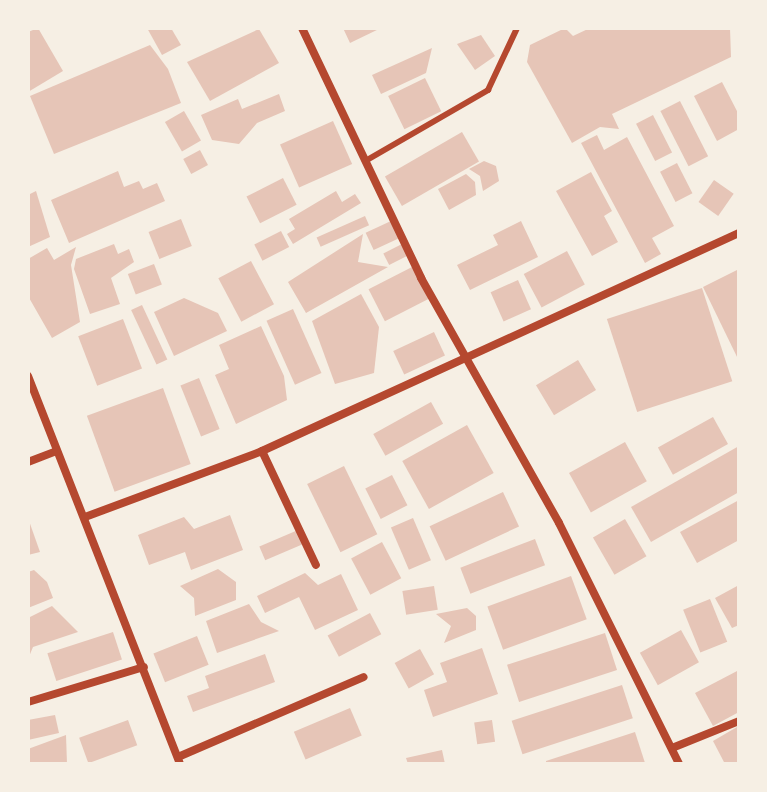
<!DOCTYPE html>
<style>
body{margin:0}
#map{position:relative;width:767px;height:792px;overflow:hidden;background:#f6efe4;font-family:"DejaVu Sans",sans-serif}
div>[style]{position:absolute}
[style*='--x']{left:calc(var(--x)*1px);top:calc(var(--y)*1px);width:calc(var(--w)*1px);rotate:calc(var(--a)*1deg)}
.building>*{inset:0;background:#e6c5b7;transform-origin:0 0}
.service>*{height:6px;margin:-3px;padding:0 3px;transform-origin:3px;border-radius:3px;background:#b5482f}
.minor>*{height:8px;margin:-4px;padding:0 4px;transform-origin:4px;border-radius:4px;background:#b5482f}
span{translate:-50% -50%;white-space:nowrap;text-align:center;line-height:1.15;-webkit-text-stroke:8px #f6efe4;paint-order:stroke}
.frame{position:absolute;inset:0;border:30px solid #f6efe4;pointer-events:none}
</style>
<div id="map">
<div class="building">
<i style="clip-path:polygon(38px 28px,63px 71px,28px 92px,28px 32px)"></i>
<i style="clip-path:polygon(147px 28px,171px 28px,181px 45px,162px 55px)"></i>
<i style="clip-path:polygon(343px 28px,381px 28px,350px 43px)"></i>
<i style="clip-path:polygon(565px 28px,573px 36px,590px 28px,730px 28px,731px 57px,612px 114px,619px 129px,600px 127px,572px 143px,527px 62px,530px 45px)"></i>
<i style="clip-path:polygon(259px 29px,279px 63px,210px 101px,187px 62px)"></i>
<i style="clip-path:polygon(481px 35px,495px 56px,475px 70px,457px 44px)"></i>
<i style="clip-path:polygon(150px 45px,168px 69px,181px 103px,54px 154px,30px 96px)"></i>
<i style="clip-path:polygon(432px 48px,426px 73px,381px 94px,372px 75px)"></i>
<i style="left:425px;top:78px;width:37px;height:41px;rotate:64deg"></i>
<i style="clip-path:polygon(722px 82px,739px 115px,739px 129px,717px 141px,694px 96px)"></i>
<i style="clip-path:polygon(279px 94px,285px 111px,257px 123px,239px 144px,212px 140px,201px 115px,238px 99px,242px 109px)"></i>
<i style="left:680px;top:101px;width:62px;height:22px;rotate:63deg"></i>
<i style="left:184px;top:111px;width:34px;height:22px;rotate:60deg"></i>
<i style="left:653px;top:115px;width:42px;height:19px;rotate:63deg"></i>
<i style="left:333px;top:121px;width:47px;height:58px;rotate:66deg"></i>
<i style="left:462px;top:132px;width:34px;height:89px;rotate:60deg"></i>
<i style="clip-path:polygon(597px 135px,604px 150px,627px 137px,674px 226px,652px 238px,661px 254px,645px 263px,581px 143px)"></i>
<i style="left:200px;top:150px;width:17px;height:19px;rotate:62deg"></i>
<i style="clip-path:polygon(484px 161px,496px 166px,499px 181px,483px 191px,480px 176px,469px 169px)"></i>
<i style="left:677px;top:163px;width:34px;height:19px;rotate:63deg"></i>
<i style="clip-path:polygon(118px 171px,124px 187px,139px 181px,143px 189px,157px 183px,165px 201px,69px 243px,51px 200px)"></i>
<i style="clip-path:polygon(591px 172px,612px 211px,604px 216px,618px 242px,592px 256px,556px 191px)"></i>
<i style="clip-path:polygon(466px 174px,475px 182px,476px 195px,449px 210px,438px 189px)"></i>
<i style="left:283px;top:178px;width:30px;height:41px;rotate:63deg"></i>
<i style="left:714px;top:180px;width:24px;height:27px;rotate:35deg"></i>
<i style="clip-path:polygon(36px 191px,50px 237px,28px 247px,28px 195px)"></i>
<i style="clip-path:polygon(336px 191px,342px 202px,355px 194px,361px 203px,293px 244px,287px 234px,295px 229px,289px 219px)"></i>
<i style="left:365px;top:216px;width:10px;height:53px;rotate:66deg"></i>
<i style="left:181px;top:219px;width:29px;height:35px;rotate:68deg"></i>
<i style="left:391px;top:221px;width:19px;height:28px;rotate:65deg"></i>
<i style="clip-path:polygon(521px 221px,538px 257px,470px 290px,457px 265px,498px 245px,493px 235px)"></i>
<i style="left:281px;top:231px;width:18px;height:30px;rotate:63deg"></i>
<i style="clip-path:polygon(363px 234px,358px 262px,388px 267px,306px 313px,288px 282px)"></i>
<i style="clip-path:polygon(114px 244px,118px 254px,129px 249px,134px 262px,111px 278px,120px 304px,90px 314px,74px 269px,76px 259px)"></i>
<i style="left:402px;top:244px;width:13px;height:21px;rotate:63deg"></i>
<i style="clip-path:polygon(76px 247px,71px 265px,80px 322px,52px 338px,28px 296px,28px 259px,47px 248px,54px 260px)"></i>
<i style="left:567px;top:251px;width:38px;height:49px;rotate:62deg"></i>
<i style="left:251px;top:261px;width:49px;height:37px;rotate:62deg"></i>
<i style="left:154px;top:264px;width:22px;height:28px;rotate:69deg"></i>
<i style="left:414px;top:266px;width:36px;height:51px;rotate:63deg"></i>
<i style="clip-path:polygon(739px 269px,739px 361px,703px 287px)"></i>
<i style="left:518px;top:280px;width:32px;height:30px;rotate:66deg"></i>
<i style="left:702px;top:288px;width:98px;height:100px;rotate:72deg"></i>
<i style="clip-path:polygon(361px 294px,379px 327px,374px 373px,335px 384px,312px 321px)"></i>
<i style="clip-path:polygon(184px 298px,218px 313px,227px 331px,174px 356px,154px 312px)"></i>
<i style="left:142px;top:305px;width:60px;height:12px;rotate:65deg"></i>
<i style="left:293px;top:309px;width:70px;height:29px;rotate:66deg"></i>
<i style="left:123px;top:319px;width:53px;height:48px;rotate:69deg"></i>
<i style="clip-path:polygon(261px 326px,284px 376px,287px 400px,236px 424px,215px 375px,229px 369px,219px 345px)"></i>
<i style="left:434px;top:332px;width:26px;height:45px;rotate:65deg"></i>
<i style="left:578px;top:360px;width:35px;height:49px;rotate:59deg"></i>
<i style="left:199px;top:378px;width:55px;height:20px;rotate:68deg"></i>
<i style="left:163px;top:388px;width:81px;height:81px;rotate:70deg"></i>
<i style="left:431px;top:402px;width:25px;height:66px;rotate:61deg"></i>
<i style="left:713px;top:417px;width:31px;height:63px;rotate:61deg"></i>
<i style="left:467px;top:425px;width:55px;height:74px;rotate:61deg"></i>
<i style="left:625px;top:442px;width:45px;height:64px;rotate:61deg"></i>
<i style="clip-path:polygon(739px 446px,739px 492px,651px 542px,631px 507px)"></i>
<i style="left:344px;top:466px;width:76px;height:41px;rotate:64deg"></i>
<i style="left:392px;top:475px;width:34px;height:30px;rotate:63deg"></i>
<i style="left:503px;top:492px;width:38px;height:81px;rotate:65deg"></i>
<i style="clip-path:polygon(739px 500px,739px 540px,697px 563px,680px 532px)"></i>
<i style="clip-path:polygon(230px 515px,243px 550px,191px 570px,185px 552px,149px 565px,138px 535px,184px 517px,194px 529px)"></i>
<i style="clip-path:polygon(28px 518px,40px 552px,28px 555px)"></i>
<i style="left:413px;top:518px;width:46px;height:24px;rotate:67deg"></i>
<i style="left:625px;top:519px;width:43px;height:37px;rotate:60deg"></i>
<i style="left:298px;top:530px;width:15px;height:42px;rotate:67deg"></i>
<i style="left:535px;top:539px;width:28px;height:80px;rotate:69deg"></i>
<i style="left:382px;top:542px;width:41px;height:35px;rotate:62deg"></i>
<i style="clip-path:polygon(218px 569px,236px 582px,236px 600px,195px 616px,194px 598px,180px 586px)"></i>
<i style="clip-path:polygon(34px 570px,47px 582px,53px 598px,28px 608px,28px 572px)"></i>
<i style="clip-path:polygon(305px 573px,318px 585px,341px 574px,358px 610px,315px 630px,299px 597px,265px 613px,257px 596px)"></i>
<i style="left:571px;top:576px;width:46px;height:89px;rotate:70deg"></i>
<i style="clip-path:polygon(739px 585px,739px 625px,732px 628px,715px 598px)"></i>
<i style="left:434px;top:586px;width:24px;height:32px;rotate:81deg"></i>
<i style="left:710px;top:599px;width:46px;height:29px;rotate:68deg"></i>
<i style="clip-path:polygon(249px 604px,261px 622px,279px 631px,217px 653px,206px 621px)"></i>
<i style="clip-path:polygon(52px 606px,78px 632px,33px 647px,28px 659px,28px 618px)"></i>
<i style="clip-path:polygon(467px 608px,476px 616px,476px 630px,444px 643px,451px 626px,436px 614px)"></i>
<i style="left:370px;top:613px;width:24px;height:48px;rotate:62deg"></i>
<i style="left:681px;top:630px;width:37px;height:47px;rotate:61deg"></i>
<i style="left:113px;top:632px;width:29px;height:69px;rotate:72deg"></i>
<i style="left:605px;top:633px;width:39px;height:103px;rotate:72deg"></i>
<i style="left:197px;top:636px;width:31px;height:47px;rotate:68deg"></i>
<i style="clip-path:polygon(482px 648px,498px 694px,433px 717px,424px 690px,447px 682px,440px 663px)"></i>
<i style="left:420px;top:649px;width:29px;height:29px;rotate:61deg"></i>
<i style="clip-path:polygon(265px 654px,275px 682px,193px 712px,187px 696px,209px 688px,205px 676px)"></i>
<i style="clip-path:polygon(739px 670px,739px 712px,713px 726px,695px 693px)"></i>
<i style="left:622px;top:685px;width:35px;height:116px;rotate:72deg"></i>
<i style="left:350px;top:708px;width:30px;height:61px;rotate:67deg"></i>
<i style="clip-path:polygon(55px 715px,59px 733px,28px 740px,28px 720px)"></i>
<i style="left:128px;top:720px;width:27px;height:52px;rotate:70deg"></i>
<i style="left:492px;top:720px;width:22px;height:18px;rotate:82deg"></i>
<i style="clip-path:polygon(737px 727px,739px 764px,725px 764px,713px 741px)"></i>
<i style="clip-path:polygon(635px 732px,645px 763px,546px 764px,546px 761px)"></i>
<i style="clip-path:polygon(66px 735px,67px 764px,28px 764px,28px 749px)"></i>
<i style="clip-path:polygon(442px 750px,445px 764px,408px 764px,406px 758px)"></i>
</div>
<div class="service">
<i style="--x:367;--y:160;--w:140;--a:-30"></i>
<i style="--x:488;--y:90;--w:68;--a:-64.9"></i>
</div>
<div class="minor">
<i style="--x:302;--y:28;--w:277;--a:64.5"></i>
<i style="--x:421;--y:278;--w:281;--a:60.6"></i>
<i style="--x:559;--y:523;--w:269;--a:63.5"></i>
<i style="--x:28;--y:376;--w:417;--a:68.6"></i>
<i style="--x:262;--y:451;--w:126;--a:64.7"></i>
<i style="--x:28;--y:462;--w:31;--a:-21"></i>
<i style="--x:85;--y:517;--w:189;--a:-20.4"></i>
<i style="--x:262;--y:451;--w:524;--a:-24.56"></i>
<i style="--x:28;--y:702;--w:121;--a:-16.8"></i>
<i style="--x:672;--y:748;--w:72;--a:-21.9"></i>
<i style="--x:178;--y:757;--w:202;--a:-23.3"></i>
</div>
<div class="frame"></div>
</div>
